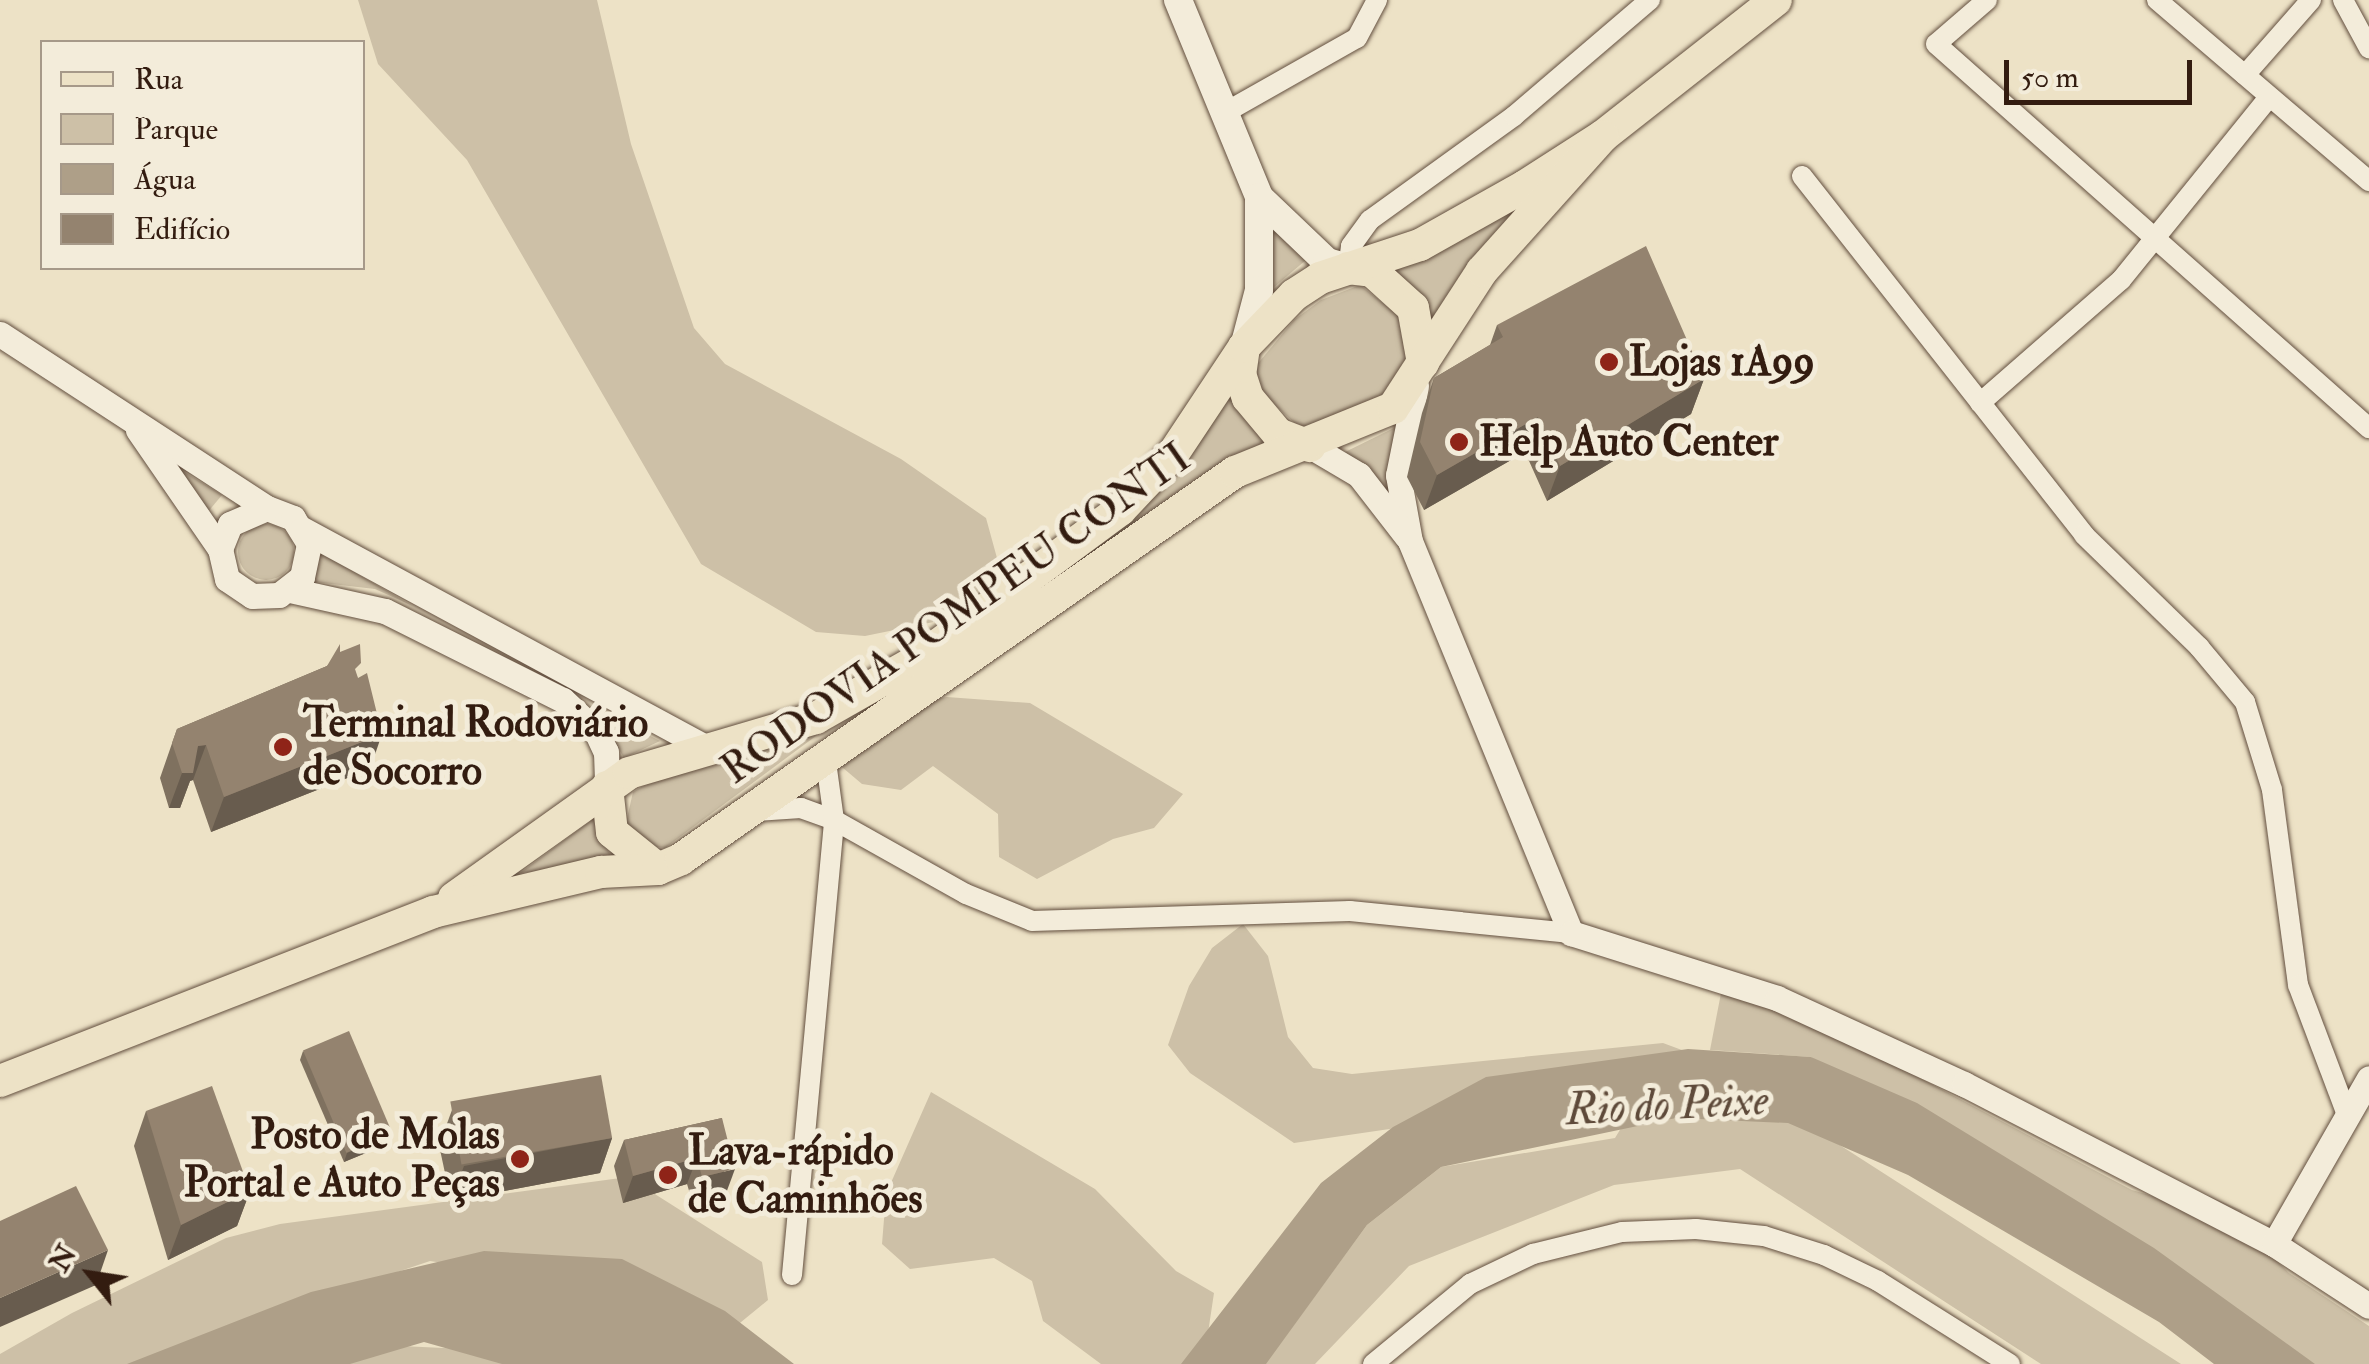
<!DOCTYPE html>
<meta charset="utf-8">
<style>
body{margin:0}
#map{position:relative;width:2369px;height:1364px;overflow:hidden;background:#ede2c6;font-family:"IM FELL Double Pica",serif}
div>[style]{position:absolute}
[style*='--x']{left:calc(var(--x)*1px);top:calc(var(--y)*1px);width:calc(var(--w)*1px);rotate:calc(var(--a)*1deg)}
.green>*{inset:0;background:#cdc0a7}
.round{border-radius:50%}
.water>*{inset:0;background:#ae9f88}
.roads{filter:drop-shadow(0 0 2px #624e3e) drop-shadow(0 0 2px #624e3e)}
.minor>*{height:20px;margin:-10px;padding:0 10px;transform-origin:10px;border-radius:10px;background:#f3ecda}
.tertiary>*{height:25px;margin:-12.5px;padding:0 12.5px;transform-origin:12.5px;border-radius:12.5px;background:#f3ecda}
.secondary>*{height:28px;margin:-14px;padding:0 14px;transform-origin:14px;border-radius:14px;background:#f3ecda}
.primary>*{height:32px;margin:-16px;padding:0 16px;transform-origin:16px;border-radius:16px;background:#ede2c6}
.wall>*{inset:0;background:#7f715f}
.shaded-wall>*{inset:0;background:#685c4e}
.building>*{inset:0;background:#94836f;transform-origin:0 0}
.dots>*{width:28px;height:28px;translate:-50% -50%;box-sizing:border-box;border:5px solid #f3ecda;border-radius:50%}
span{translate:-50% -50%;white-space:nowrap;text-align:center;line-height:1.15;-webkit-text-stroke:10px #f3ecda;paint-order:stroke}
.poi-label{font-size:42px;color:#331c10;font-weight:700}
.left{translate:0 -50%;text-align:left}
.right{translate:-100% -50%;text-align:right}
.street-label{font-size:42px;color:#331c10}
.water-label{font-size:45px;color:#5e4a3a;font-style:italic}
.legend{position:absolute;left:40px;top:40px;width:325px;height:230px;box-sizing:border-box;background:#f3ecda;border:2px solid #a69989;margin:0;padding:12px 18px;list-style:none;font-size:30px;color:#331c10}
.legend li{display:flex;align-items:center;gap:20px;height:50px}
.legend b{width:50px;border:2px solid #a69989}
.north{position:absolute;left:40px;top:1224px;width:100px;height:100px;-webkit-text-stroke:8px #f3ecda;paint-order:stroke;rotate:300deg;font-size:28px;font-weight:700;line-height:40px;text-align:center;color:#331c10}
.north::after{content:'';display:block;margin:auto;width:35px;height:45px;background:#331c10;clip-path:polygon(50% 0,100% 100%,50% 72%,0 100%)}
.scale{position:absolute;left:2004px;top:60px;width:188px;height:45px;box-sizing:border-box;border:5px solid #331c10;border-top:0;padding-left:12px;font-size:30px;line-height:35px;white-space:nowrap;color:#331c10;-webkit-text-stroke:8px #f3ecda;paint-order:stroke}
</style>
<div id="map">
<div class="green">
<i style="clip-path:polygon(358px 0,597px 0,631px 144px,694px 328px,725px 364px,901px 459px,986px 518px,997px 558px,963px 616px,865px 636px,816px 632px,701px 564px,467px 160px,378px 64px)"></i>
<i style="clip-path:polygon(1531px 196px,1431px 325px,1394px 272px)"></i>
<i style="clip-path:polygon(1269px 222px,1306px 260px,1267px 293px)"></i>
<i style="clip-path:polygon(1360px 285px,1398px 315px,1409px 357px,1389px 395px,1319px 427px,1299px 427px,1264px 395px,1255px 367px,1294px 320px,1321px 300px)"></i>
<i style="clip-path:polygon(1232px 387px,1264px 442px,1127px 528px,1187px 459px)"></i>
<i style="clip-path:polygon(1400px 425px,1394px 496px,1343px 453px)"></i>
<i style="clip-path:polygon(178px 468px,222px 495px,207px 513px)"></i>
<i class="round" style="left:238px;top:524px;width:56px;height:56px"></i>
<i style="clip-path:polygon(316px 550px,413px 606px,375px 589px,306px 581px)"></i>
<i style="clip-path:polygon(947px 697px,1030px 703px,1183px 794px,1154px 828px,1113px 839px,1037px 879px,999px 857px,998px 814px,933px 766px,901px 790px,862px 784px,836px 762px,900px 704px)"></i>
<i style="clip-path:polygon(594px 707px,660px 741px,624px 758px)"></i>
<i style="clip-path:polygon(824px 730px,665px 848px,650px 846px,626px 823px,633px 792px,648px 783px)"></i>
<i style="clip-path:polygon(593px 819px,614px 863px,520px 873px)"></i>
<i style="clip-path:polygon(1243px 924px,1268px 956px,1288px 1037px,1313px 1068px,1352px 1074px,1663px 1043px,1698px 1056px,1539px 1107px,1294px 1143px,1190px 1073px,1168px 1045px,1189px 986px,1212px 948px)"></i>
<i style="clip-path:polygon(1722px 988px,1772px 1000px,2132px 1190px,2166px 1200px,2204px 1194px,2241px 1210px,2260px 1244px,2289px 1273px,2369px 1326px,2369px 1364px,2295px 1364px,1811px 1057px,1710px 1050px)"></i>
<i style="clip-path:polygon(931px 1092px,1095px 1189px,1176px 1271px,1214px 1293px,1208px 1333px,1189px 1364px,1101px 1364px,1043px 1321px,1032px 1281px,994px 1258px,910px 1269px,882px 1244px,886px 1194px)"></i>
<i style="clip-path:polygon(1782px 1108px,2181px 1364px,2041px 1364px,1740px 1169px,1614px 1185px,1409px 1266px,1315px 1364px,1265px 1364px,1367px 1225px,1441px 1167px,1615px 1138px,1629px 1115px)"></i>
<i style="clip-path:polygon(628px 1177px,762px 1262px,768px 1300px,735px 1327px,576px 1284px,430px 1261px,344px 1290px,200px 1364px,0 1364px,0 1354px,72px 1313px,226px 1238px,280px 1224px)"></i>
<i style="clip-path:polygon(381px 1345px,464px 1349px,532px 1364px,275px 1364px)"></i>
</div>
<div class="water">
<i style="clip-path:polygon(1688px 1049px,1811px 1057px,1917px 1103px,2154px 1248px,2315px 1364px,2214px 1364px,2159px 1322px,1908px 1175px,1788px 1123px,1676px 1118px,1441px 1167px,1367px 1225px,1266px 1364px,1181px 1364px,1321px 1183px,1393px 1127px,1486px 1077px)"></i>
<i style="clip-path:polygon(484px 1251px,622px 1259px,725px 1311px,794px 1364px,502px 1364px,424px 1342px,350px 1364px,127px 1364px,311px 1292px)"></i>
</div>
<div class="roads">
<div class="minor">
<i style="--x:1987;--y:0;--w:67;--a:139.2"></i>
<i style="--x:1936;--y:44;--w:579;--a:41.57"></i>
<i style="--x:2157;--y:0;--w:279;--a:40.5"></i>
<i style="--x:2343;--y:0;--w:55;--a:61.6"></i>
<i style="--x:2245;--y:75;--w:100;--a:-48.7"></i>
<i style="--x:1226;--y:112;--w:150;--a:-29.5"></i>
<i style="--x:1357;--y:38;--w:43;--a:-62.2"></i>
<i style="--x:1802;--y:176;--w:457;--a:51.8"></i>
<i style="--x:2084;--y:535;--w:161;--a:44.2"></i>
<i style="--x:2199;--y:647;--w:72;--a:50.1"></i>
<i style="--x:2245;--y:702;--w:92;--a:72.9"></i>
<i style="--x:2272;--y:790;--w:197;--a:82.4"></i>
<i style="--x:2298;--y:985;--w:139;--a:69.3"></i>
<i style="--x:1348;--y:268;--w:22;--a:-82"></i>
<i style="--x:1351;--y:246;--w:32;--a:-54"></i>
<i style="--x:1370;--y:220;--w:178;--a:-35.8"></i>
<i style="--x:1514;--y:116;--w:179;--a:-40.5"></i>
<i style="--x:1980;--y:403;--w:187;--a:-41.1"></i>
<i style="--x:2121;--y:280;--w:235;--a:-51"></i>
<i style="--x:756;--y:811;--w:45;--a:-3.8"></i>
<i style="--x:801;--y:808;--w:35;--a:20"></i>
<i style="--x:834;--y:820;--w:151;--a:29.3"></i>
<i style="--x:966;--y:894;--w:71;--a:22.2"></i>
<i style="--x:1032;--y:921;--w:318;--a:-1.8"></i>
<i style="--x:1350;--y:911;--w:222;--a:5.7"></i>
<i style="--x:792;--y:1275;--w:457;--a:-84.7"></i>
<i style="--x:834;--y:820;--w:67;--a:-97.8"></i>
<i style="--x:1373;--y:1364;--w:126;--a:-39.5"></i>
<i style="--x:1470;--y:1284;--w:70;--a:-25.5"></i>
<i style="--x:1533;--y:1254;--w:92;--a:-13.9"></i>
<i style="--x:1622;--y:1232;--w:74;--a:-2.3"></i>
<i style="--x:1696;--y:1229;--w:68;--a:5.9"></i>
<i style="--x:1764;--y:1236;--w:63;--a:17.6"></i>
<i style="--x:1824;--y:1255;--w:60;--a:25.7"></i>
<i style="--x:1878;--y:1281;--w:156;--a:32.2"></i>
</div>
<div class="tertiary">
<i style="--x:0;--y:334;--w:319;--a:33.1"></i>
<i style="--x:267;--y:508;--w:28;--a:21"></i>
<i style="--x:293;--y:518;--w:31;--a:58"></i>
<i style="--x:309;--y:544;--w:34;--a:102"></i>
<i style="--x:302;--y:577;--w:29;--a:142"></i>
<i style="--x:279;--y:595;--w:27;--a:178"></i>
<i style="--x:252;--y:596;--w:30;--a:-146"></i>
<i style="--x:227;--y:579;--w:31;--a:-103"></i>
<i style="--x:220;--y:549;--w:27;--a:-68"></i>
<i style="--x:230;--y:524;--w:40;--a:-23.4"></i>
<i style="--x:1416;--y:386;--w:91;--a:101.4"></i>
<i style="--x:1398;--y:475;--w:67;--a:79.7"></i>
<i style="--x:1410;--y:541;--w:424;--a:67.7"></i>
<i style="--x:1571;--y:933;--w:216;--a:17.5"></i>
<i style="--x:1777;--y:998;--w:206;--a:24.7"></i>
<i style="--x:1964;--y:1084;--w:349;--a:27.3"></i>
<i style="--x:2274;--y:1244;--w:113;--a:33.1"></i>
<i style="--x:138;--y:430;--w:145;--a:55.4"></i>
<i style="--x:1310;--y:446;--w:57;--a:30.6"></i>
<i style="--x:1359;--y:475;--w:78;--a:52.3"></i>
<i style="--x:302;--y:529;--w:464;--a:28.4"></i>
<i style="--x:290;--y:590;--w:97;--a:12.5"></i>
<i style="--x:385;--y:611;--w:199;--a:26.6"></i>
<i style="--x:563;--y:700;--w:45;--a:43.2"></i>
<i style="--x:596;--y:731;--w:23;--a:65"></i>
<i style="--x:606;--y:752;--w:35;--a:88"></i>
<i style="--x:2274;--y:1244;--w:191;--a:-60.2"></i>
</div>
<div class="secondary">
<i style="--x:1178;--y:0;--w:213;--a:67.6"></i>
<i style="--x:1259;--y:197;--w:93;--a:90"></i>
<i style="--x:1259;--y:290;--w:59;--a:104.7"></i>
<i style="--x:1259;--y:197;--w:94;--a:43.7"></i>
<i style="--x:1327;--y:262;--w:22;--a:16"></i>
</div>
<div class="primary">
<i style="--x:1348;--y:268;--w:24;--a:7"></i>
<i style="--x:1372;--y:271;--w:55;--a:42.1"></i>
<i style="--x:1413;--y:308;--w:56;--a:79.7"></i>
<i style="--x:1244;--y:347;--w:27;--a:98"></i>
<i style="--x:1240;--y:374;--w:25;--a:72"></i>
<i style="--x:1248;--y:398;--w:47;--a:50.2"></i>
<i style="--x:1278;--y:434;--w:34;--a:21"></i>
<i style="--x:607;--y:787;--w:45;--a:83.7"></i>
<i style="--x:612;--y:832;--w:59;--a:38.8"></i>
<i style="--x:454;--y:898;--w:215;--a:-35.5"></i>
<i style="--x:629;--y:773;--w:195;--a:-16.4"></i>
<i style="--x:816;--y:718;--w:115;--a:-29.7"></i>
<i style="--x:916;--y:661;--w:254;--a:-36.5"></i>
<i style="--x:1120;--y:510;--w:77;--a:-46.6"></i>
<i style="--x:1173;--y:454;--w:128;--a:-56.4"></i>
<i style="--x:1244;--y:347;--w:72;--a:-46.1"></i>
<i style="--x:1294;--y:295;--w:31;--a:-33"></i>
<i style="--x:1320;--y:278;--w:105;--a:-18.3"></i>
<i style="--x:1420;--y:245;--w:120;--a:-29.3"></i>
<i style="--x:1525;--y:186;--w:93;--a:-32.7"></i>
<i style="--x:1603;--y:136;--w:220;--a:-38.2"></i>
<i style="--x:0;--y:1081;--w:465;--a:-21.3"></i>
<i style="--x:433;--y:912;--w:173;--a:-13.4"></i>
<i style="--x:601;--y:872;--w:57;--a:-3"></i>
<i style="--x:658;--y:869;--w:25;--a:-23"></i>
<i style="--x:681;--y:859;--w:676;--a:-34.94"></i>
<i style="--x:1235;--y:472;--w:170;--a:-22.1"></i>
<i style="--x:1393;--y:408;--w:163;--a:-57"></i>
<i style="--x:1482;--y:271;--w:181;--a:-48.1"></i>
</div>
</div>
<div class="wall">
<i style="clip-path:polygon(1497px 325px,1704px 379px,1691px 414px,1547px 501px,1525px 452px,1424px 510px,1407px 477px,1422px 413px,1434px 378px,1490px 345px)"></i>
<i style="clip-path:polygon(340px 652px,357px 676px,370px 769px,211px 832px,193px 780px,190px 781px,180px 808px,169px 808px,160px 778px,177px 729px,327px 666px)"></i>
<i style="clip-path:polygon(303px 1051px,393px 1133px,390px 1143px,344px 1162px,300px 1060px)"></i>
<i style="clip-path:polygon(452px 1110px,612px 1138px,600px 1173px,451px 1201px,439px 1145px)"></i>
<i style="clip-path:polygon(146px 1111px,250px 1191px,237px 1226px,168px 1260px,134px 1146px)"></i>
<i style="clip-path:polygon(722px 1118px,725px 1196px,693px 1204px,687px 1184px,623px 1203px,614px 1166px,624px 1140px)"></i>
</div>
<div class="shaded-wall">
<i style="clip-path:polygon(1704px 379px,1691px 414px,1547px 501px,1560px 466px)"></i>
<i style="clip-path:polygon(1538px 417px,1525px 452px,1424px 510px,1437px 475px)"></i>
<i style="clip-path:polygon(382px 734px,370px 769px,211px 832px,224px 797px)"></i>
<i style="clip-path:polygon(206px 745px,193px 780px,190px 781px,180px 808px,169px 808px,182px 773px,198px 746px)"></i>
<i style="clip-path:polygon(393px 1133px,390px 1143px,344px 1162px,347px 1153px)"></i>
<i style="clip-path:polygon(612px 1138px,600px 1173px,451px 1201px,464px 1166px)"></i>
<i style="clip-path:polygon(697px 1158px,687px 1184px,623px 1203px,633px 1176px)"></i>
<i style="clip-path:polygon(735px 1169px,725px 1196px,693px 1204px,702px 1177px)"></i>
<i style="clip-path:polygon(250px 1191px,237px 1226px,168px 1260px,181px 1225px)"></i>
<i style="clip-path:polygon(108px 1250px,96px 1285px,0 1327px,0 1298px)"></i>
</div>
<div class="building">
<i style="clip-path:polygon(1646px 246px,1704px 379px,1560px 466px,1538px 417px,1437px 475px,1420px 442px,1434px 378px,1503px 337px,1497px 325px)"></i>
<i style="clip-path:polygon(340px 644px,340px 652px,360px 644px,361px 663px,355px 669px,358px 678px,367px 673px,382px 734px,224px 797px,206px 745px,198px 746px,193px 773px,182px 773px,172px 743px,177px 729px,327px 666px)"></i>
<i style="left:349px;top:1031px;width:111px;height:50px;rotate:67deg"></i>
<i style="left:601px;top:1075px;width:64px;height:153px;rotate:80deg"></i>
<i style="clip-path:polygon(212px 1086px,250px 1191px,181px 1225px,146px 1111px)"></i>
<i style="clip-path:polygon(722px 1118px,735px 1169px,702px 1177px,697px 1158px,633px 1176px,624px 1140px)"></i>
<i style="clip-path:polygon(76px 1186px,108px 1250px,0 1298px,0 1221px)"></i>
</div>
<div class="dots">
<i style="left:1609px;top:362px;background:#8f2418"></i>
<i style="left:1459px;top:442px;background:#8f2418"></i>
<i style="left:283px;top:747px;background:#8f2418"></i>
<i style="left:520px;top:1159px;background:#8f2418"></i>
<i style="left:668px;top:1175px;background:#8f2418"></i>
</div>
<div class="poi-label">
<span class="left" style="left:1629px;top:362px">Lojas 1A99</span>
<span class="left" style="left:1479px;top:442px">Help Auto Center</span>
<span class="left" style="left:303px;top:747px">Terminal Rodoviário<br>de Socorro</span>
<span class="right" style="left:500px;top:1159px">Posto de Molas<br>Portal e Auto Peças</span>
<span class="left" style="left:688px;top:1175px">Lava-rápido<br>de Caminhões</span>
</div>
<div class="street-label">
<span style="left:956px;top:614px;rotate:-35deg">RODOVIA POMPEU CONTI</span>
</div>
<div class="water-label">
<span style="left:1667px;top:1106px;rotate:-3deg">Rio do Peixe</span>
</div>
<ul class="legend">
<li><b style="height:12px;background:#ede2c6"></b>Rua</li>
<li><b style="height:28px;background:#cdc0a7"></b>Parque</li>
<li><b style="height:28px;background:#ae9f88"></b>Água</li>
<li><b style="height:28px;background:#94836f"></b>Edifício</li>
</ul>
<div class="north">N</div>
<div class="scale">50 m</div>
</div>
